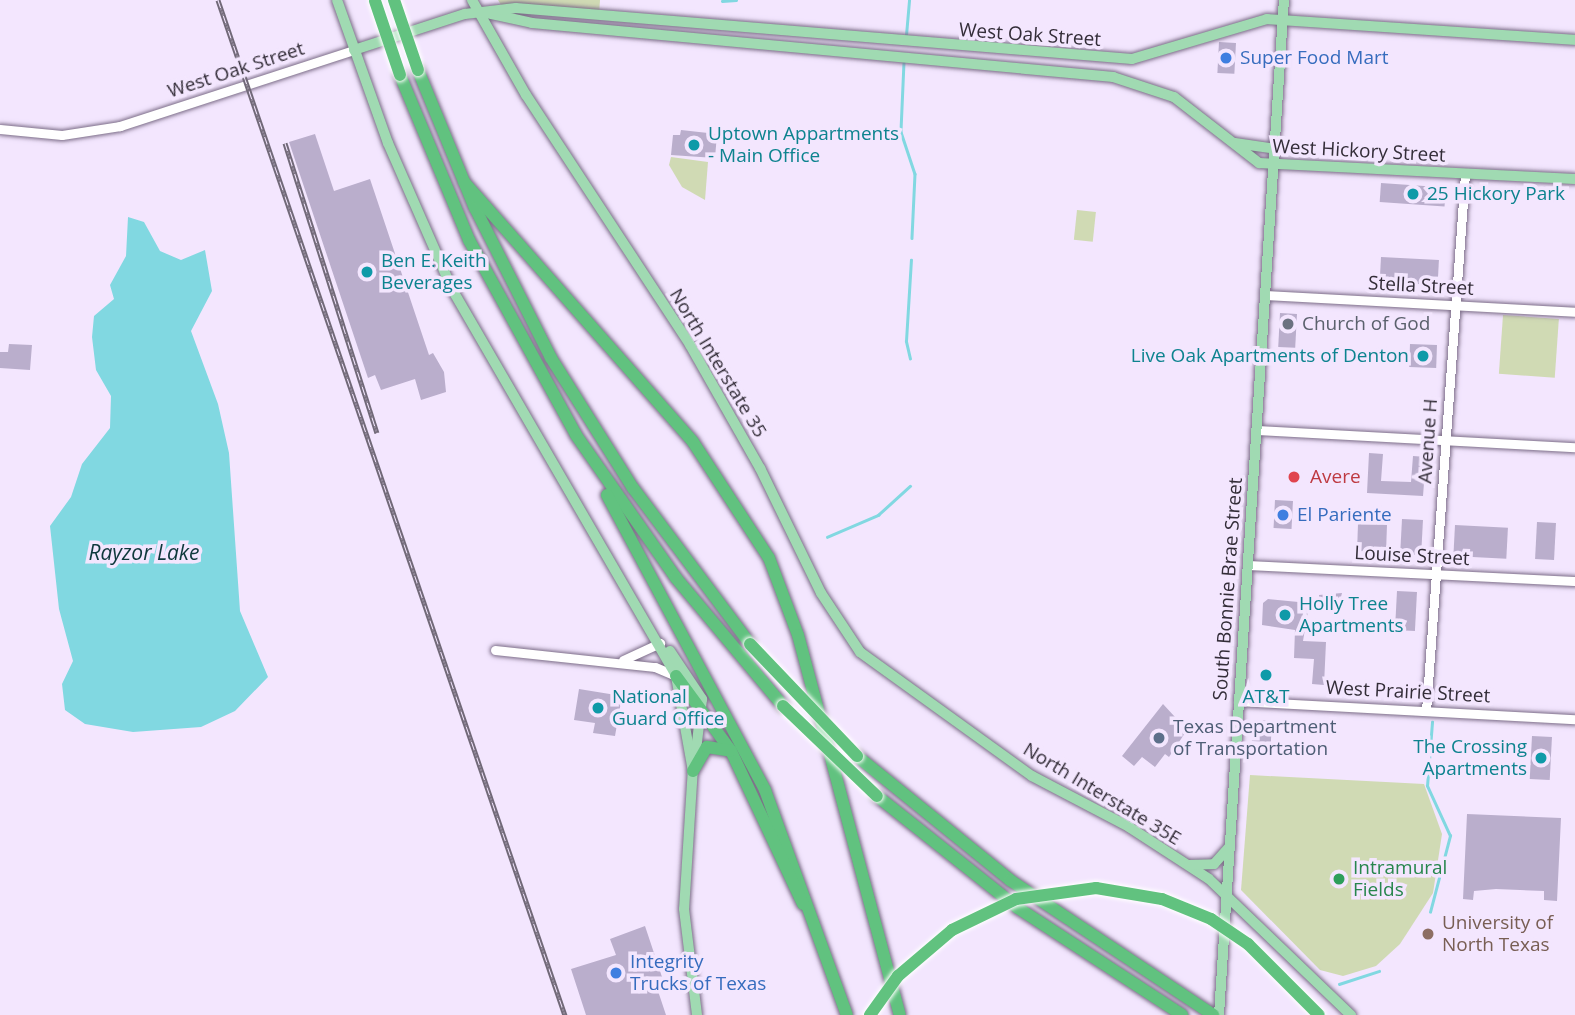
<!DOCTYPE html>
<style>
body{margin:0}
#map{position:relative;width:1575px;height:1015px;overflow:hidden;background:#f3e6fe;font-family:"Open Sans",sans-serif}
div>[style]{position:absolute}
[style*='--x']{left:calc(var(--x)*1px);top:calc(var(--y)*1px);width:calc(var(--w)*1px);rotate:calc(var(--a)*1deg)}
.green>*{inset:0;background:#d0dab4;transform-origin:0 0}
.water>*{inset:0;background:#81d8e1}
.stream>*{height:2.5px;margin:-1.25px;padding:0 1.25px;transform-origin:1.25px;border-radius:1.25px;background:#81d8e1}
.building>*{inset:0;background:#baaecc;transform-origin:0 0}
.roads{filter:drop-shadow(0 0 2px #7c6d88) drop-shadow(0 0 2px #7c6d88)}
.minor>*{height:9px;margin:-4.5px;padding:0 4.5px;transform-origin:4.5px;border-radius:4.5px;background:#fff}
.major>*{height:10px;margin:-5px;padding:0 5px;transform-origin:5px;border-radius:5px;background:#a0dab2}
.highway>*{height:12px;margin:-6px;padding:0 6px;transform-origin:6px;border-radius:6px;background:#61c27f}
.rail>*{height:5px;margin-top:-2.5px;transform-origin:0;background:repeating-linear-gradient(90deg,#f3e6fe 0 8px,#716978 0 16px);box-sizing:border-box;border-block:2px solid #716978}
.bridges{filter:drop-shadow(0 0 2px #fff) drop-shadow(0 0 2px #fff)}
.highway-bridge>*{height:12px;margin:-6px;padding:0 6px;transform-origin:6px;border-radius:6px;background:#61c27f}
.dots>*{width:19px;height:19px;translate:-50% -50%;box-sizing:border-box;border:4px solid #f3e6fe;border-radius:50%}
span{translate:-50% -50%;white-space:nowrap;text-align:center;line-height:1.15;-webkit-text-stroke:7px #f3e6fe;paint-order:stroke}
.street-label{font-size:19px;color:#332d38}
.shop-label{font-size:19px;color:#366cbe}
.left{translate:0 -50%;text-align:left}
.culture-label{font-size:19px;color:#0d838f}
.right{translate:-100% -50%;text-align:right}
.worship-label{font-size:19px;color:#5b616d}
.health-label{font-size:19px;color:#be3a42}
.service-label{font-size:19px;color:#4e5e75}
.leisure-label{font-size:19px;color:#27864d}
.education-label{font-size:19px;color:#785e54}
.water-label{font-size:21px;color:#0e383c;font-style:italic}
</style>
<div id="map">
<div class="green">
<i style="clip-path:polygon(498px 0,600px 0,599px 14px,501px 5px)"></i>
<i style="clip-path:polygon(671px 157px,708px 162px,705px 200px,682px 187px,669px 165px)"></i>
<i style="left:1077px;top:210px;width:19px;height:30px;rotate:6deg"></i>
<i style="left:1503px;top:315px;width:56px;height:59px;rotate:4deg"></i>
<i style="clip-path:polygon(1250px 775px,1424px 784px,1442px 834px,1433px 893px,1400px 944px,1376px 966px,1343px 976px,1320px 970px,1241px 890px)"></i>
</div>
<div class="water">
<i style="clip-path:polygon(128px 217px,144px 222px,160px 251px,181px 260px,205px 250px,212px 291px,191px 331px,218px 404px,229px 453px,240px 611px,268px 677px,235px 711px,201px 727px,133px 732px,85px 724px,65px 710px,62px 684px,73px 661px,59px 609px,50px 526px,71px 497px,82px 464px,110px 428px,111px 396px,96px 370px,92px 337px,94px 316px,114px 299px,110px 285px,126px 256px)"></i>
</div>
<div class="stream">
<i style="--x:722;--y:1;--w:14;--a:-4"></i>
<i style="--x:906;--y:35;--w:35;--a:-85"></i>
<i style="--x:904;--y:62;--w:70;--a:92.5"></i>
<i style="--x:901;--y:132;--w:44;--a:71.6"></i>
<i style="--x:915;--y:174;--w:64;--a:92.7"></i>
<i style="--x:910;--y:359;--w:18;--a:-103"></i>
<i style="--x:906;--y:341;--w:81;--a:-86.5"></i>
<i style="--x:827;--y:537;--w:56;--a:-23.3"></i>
<i style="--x:878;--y:515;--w:43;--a:-42.2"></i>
<i style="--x:1430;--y:912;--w:79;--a:-75.3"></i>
<i style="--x:1450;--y:836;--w:55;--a:-114.7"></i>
<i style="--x:1427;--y:786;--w:64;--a:-85.5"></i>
<i style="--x:1339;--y:984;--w:42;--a:-18"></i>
</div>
<div class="building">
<i style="left:1219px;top:42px;width:17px;height:31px;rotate:3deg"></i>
<i style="clip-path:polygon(681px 130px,717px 134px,715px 158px,671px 155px,673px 135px,680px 135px)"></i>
<i style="clip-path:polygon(315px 134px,334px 191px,370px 179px,429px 355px,433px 353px,444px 372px,446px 392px,421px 400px,415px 379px,381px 390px,375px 375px,368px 378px,289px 142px)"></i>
<i style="left:1381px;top:183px;width:65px;height:19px;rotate:4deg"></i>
<i style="left:1381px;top:257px;width:58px;height:25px;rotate:3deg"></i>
<i style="left:1280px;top:313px;width:17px;height:34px;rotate:3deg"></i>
<i style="clip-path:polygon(9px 344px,32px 345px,30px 370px,0 368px,0 352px,8px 352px)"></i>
<i style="left:1410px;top:344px;width:27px;height:23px;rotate:2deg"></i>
<i style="clip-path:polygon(1369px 453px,1383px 454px,1381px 481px,1411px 482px,1413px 456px,1426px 457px,1423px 496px,1367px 493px)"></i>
<i style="left:1275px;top:500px;width:18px;height:28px;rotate:3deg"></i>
<i style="left:1402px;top:519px;width:21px;height:35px;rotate:3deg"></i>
<i style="left:1537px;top:522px;width:19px;height:37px;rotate:3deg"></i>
<i style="left:1358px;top:524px;width:29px;height:27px;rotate:2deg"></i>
<i style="left:1455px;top:525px;width:53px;height:31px;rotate:3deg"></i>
<i style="left:1397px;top:591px;width:20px;height:39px;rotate:3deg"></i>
<i style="clip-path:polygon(1342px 593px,1337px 612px,1308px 611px,1303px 641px,1326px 642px,1324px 685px,1312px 684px,1314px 659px,1294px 658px,1295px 630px,1262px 625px,1263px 603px,1268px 599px,1319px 604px,1319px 595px)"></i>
<i style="clip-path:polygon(579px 689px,622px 696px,615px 736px,593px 733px,595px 723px,574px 720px)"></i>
<i style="clip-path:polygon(1163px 704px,1187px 730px,1169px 757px,1165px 754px,1155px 767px,1142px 757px,1134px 766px,1122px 756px)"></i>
<i style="left:1253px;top:720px;width:19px;height:21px;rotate:3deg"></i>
<i style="left:1532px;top:736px;width:20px;height:43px;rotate:3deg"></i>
<i style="clip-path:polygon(1467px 814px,1561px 818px,1557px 901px,1544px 900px,1544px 891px,1496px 889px,1474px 891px,1473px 900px,1463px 899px)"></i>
<i style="clip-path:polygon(645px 926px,662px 977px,654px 979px,666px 1015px,586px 1015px,571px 969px,616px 955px,610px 939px)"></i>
</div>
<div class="roads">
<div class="minor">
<i style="--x:0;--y:129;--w:62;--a:5.5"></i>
<i style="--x:62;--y:135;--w:59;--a:-8.8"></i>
<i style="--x:120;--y:126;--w:246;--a:-18"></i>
<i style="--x:1265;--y:295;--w:310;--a:3.1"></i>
<i style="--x:1257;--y:430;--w:318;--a:3.1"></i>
<i style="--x:1247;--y:565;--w:328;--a:2.8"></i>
<i style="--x:495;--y:650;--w:161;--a:6.1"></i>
<i style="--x:655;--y:667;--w:23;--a:23"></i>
<i style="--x:623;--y:660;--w:41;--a:-24.7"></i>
<i style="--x:1238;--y:701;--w:337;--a:3.1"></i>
<i style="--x:1426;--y:711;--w:538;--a:-85.85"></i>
</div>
<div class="major">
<i style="--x:337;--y:0;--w:152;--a:70.4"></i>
<i style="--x:388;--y:143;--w:159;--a:66.3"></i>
<i style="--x:452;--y:289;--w:447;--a:59.9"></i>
<i style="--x:676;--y:676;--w:97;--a:79.9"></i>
<i style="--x:472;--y:0;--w:109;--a:60.4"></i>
<i style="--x:526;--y:95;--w:299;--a:56.7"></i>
<i style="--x:690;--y:345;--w:142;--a:60.4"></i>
<i style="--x:760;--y:468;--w:139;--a:64"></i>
<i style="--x:821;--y:593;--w:71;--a:56.5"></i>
<i style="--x:860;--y:652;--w:212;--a:35.8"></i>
<i style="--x:1032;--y:776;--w:110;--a:27.7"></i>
<i style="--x:1129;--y:827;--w:95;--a:33"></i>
<i style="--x:1209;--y:879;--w:197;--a:43.8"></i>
<i style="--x:487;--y:13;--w:46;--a:12.5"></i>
<i style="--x:532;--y:23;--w:584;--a:5.31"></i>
<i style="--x:1113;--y:77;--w:64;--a:18.2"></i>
<i style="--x:1174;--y:97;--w:108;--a:37.8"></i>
<i style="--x:1259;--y:163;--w:316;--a:2.9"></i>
<i style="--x:354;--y:50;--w:117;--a:-18"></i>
<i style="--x:465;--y:14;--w:51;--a:-6.7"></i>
<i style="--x:516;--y:8;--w:618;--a:4.73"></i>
<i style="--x:1132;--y:59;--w:141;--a:-16.5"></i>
<i style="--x:1267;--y:19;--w:309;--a:3.9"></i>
<i style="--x:1235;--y:143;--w:41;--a:8.3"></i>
<i style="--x:670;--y:651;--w:58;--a:56.3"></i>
<i style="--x:702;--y:699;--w:52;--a:96.6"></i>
<i style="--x:693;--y:767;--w:142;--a:93.6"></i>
<i style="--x:684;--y:909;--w:107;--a:83"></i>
<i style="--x:1189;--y:865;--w:25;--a:-2"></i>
<i style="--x:1214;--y:864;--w:24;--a:-48"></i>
<i style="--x:1219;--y:1015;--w:1017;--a:-86.34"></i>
</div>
<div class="highway">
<i style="--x:418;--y:70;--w:149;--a:67.6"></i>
<i style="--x:475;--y:208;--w:168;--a:63.1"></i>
<i style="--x:551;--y:358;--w:154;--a:57.8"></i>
<i style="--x:633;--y:488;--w:195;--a:53.1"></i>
<i style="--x:400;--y:75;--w:179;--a:67.3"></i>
<i style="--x:469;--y:240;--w:222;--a:61.2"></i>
<i style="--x:576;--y:435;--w:174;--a:55"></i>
<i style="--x:676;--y:578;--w:167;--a:50.1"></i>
<i style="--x:464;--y:182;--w:346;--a:48.6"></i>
<i style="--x:693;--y:442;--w:139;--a:56.8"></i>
<i style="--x:769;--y:558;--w:82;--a:69.4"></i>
<i style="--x:798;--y:635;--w:393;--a:75"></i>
<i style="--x:607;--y:495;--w:335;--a:61.8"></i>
<i style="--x:765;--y:790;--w:239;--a:70"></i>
<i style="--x:676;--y:676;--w:93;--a:53.7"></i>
<i style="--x:731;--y:751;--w:169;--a:64.8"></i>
<i style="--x:857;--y:756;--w:197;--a:39"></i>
<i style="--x:1010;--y:880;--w:244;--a:33.6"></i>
<i style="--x:693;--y:771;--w:28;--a:-60"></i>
<i style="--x:707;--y:747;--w:24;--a:9"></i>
<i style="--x:877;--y:796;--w:180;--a:38.5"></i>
<i style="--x:1018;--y:908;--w:196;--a:33.1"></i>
</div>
</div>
<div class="rail">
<i style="--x:218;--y:0;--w:1073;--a:71.13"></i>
<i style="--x:285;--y:143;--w:304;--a:72.4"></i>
</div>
<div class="bridges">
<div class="highway-bridge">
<i style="--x:394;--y:0;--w:74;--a:71.1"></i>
<i style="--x:375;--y:1;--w:78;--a:71.3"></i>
<i style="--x:750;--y:644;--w:155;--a:46.3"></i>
<i style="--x:783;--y:706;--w:130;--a:43.8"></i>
<i style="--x:870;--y:1015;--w:48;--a:-54.3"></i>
<i style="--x:898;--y:976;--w:71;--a:-40.4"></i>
<i style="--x:952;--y:930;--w:71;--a:-25.8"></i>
<i style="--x:1016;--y:899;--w:81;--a:-7.8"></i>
<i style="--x:1096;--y:888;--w:67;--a:9.5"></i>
<i style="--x:1162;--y:899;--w:53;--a:22.2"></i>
<i style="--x:1211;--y:919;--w:45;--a:34"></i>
<i style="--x:1248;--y:944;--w:100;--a:45"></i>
</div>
</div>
<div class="dots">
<i style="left:1226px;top:58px;background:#3f7fe0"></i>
<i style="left:694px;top:145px;background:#0f9aa8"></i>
<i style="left:1413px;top:194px;background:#0f9aa8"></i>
<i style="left:367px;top:272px;background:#0f9aa8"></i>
<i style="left:1288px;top:324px;background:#6b7280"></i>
<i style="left:1423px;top:356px;background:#0f9aa8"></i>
<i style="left:1294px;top:477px;background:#e0444e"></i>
<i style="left:1283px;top:515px;background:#3f7fe0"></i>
<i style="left:1285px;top:615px;background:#0f9aa8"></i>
<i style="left:1266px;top:675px;background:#0f9aa8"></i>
<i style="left:598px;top:708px;background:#0f9aa8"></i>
<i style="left:1159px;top:738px;background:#5c6f8a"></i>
<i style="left:1541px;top:758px;background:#0f9aa8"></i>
<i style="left:1339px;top:879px;background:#2e9e5b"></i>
<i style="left:1428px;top:934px;background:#8d6e63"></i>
<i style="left:616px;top:973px;background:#3f7fe0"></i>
</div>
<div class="street-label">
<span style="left:1030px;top:35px;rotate:4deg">West Oak Street</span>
<span style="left:236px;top:70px;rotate:-18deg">West Oak Street</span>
<span style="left:1359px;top:151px;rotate:3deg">West Hickory Street</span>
<span style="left:1421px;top:286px;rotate:3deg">Stella Street</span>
<span style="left:718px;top:363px;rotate:59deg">North Interstate 35</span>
<span style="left:1428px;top:441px;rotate:-86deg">Avenue H</span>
<span style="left:1412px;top:556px;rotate:3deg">Louise Street</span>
<span style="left:1228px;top:589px;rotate:-86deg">South Bonnie Brae Street</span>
<span style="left:1408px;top:692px;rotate:3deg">West Prairie Street</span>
<span style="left:1102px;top:794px;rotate:31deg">North Interstate 35E</span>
</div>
<div class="shop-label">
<span class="left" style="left:1240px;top:58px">Super Food Mart</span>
<span class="left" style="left:1297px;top:515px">El Pariente</span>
<span class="left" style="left:630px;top:973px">Integrity<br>Trucks of Texas</span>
</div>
<div class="culture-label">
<span class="left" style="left:708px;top:145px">Uptown Appartments<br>- Main Office</span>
<span class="left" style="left:1427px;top:194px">25 Hickory Park</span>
<span class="left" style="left:381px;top:272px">Ben E. Keith<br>Beverages</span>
<span class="right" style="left:1409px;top:356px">Live Oak Apartments of Denton</span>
<span class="left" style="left:1299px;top:615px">Holly Tree<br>Apartments</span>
<span class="left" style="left:612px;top:708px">National<br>Guard Office</span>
<span style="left:1266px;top:697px">AT&amp;T</span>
<span class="right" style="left:1527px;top:758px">The Crossing<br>Apartments</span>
</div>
<div class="worship-label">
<span class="left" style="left:1302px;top:324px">Church of God</span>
</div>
<div class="health-label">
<span class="left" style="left:1310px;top:477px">Avere</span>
</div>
<div class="service-label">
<span class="left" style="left:1173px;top:738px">Texas Department<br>of Transportation</span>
</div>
<div class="leisure-label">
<span class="left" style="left:1353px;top:879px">Intramural<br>Fields</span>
</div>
<div class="education-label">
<span class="left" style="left:1442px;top:934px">University of<br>North Texas</span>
</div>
<div class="water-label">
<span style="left:144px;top:552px">Rayzor Lake</span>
</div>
</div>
